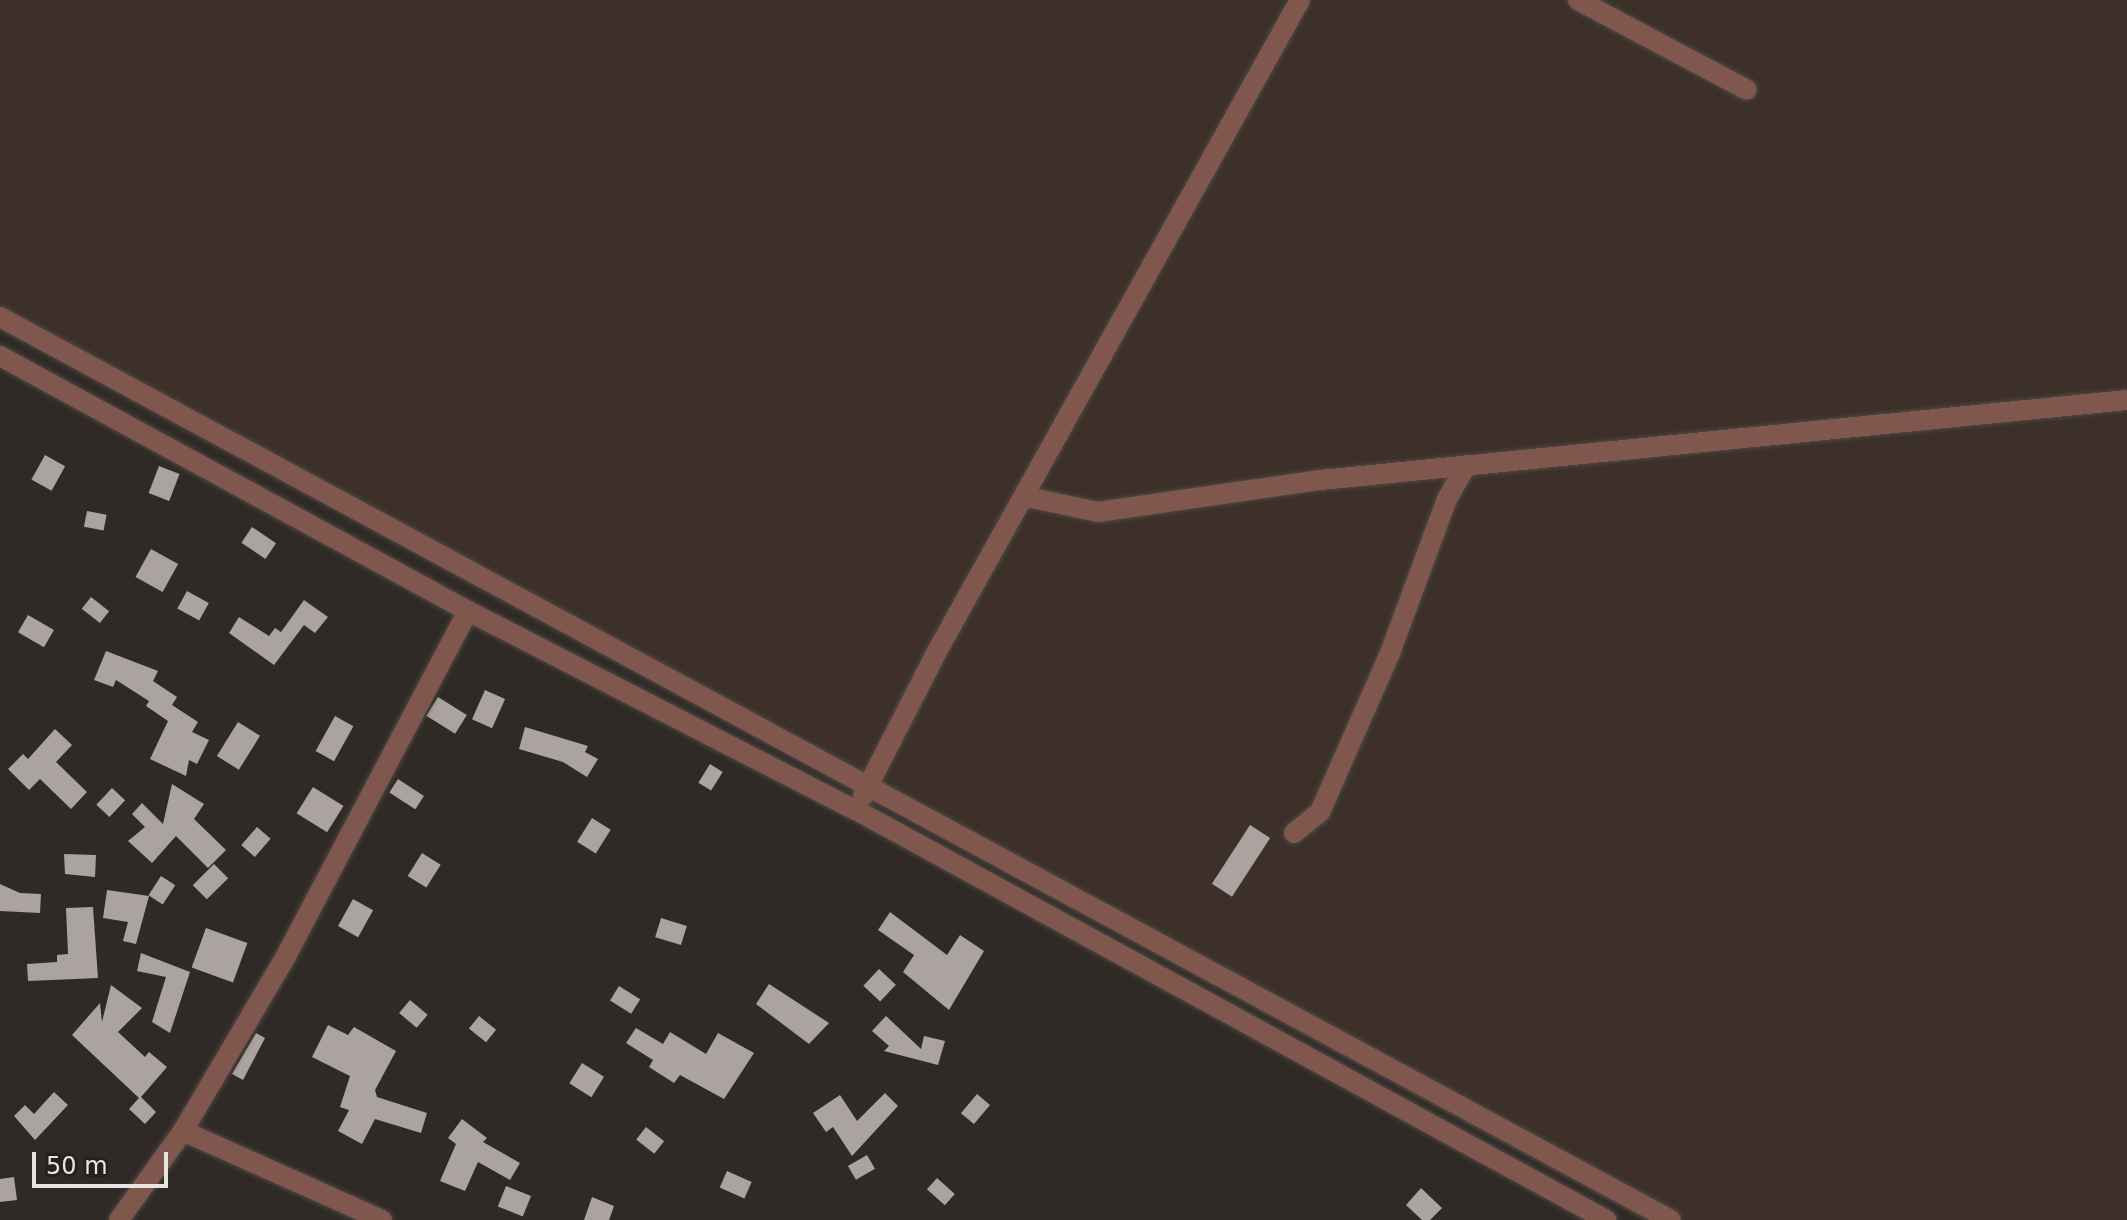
<!DOCTYPE html>
<style>
body{margin:0}
#map{position:relative;width:2127px;height:1220px;overflow:hidden;background:#302a27;font-family:"DejaVu Sans",sans-serif}
div>[style]{position:absolute}
[style*='--x']{left:calc(var(--x)*1px);top:calc(var(--y)*1px);width:calc(var(--w)*1px);rotate:calc(var(--a)*1deg)}
.built>*{inset:0;background:#3c3029}
.building>*{inset:0;background:#aba39f;transform-origin:0 0}
.roads{filter:drop-shadow(0 0 2px #4e4845) drop-shadow(0 0 2px #4e4845)}
.minor>*{height:20px;margin:-10px;padding:0 10px;transform-origin:10px;border-radius:10px;background:#80574d}
span{translate:-50% -50%;white-space:nowrap;text-align:center;line-height:1.15;-webkit-text-stroke:8px #26201d;paint-order:stroke}
.scale{position:absolute;left:32px;top:1152px;width:136px;height:36px;box-sizing:border-box;border:4px solid #eae5e3;border-top:0;padding-left:10px;font-size:24px;line-height:28px;white-space:nowrap;color:#eae5e3;-webkit-text-stroke:6px #26201d;paint-order:stroke}
</style>
<div id="map">
<div class="built">
<i style="clip-path:polygon(0 0,2127px 0,2127px 1220px,1643px 1220px,0 327px)"></i>
</div>
<div class="building">
<i style="left:45px;top:455px;width:23px;height:28px;rotate:29deg"></i>
<i style="left:159px;top:466px;width:22px;height:29px;rotate:21deg"></i>
<i style="left:87px;top:511px;width:20px;height:16px;rotate:11deg"></i>
<i style="left:252px;top:527px;width:29px;height:19px;rotate:34deg"></i>
<i style="left:151px;top:549px;width:31px;height:32px;rotate:29deg"></i>
<i style="left:187px;top:591px;width:25px;height:20px;rotate:29deg"></i>
<i style="left:91px;top:597px;width:23px;height:15px;rotate:38deg"></i>
<i style="clip-path:polygon(304px 600px,328px 617px,315px 633px,304px 625px,274px 665px,229px 633px,239px 617px,269px 636px,275px 628px,281px 632px)"></i>
<i style="left:28px;top:615px;width:30px;height:20px;rotate:30deg"></i>
<i style="clip-path:polygon(106px 651px,158px 671px,153px 681px,177px 697px,172px 705px,198px 722px,192px 732px,209px 740px,197px 764px,189px 760px,186px 776px,150px 759px,168px 721px,146px 706px,149px 701px,116px 680px,113px 687px,94px 680px)"></i>
<i style="left:485px;top:690px;width:22px;height:32px;rotate:24deg"></i>
<i style="left:438px;top:697px;width:34px;height:22px;rotate:32deg"></i>
<i style="left:335px;top:716px;width:21px;height:40px;rotate:29deg"></i>
<i style="left:238px;top:722px;width:26px;height:40px;rotate:32deg"></i>
<i style="clip-path:polygon(525px 727px,588px 746px,585px 752px,598px 759px,587px 777px,563px 762px,519px 749px)"></i>
<i style="clip-path:polygon(55px 729px,72px 745px,56px 762px,87px 792px,71px 809px,40px 779px,29px 790px,8px 769px,23px 754px,28px 759px)"></i>
<i style="left:710px;top:764px;width:15px;height:22px;rotate:32deg"></i>
<i style="left:398px;top:779px;width:31px;height:16px;rotate:33deg"></i>
<i style="clip-path:polygon(172px 784px,204px 804px,194px 819px,226px 850px,208px 868px,176px 836px,152px 863px,128px 841px,145px 827px,132px 814px,142px 803px,163px 824px)"></i>
<i style="left:313px;top:787px;width:36px;height:31px;rotate:32deg"></i>
<i style="left:112px;top:788px;width:18px;height:23px;rotate:43deg"></i>
<i style="left:592px;top:818px;width:22px;height:28px;rotate:32deg"></i>
<i style="left:1250px;top:825px;width:24px;height:70px;rotate:33deg"></i>
<i style="left:257px;top:827px;width:18px;height:24px;rotate:41deg"></i>
<i style="left:422px;top:853px;width:22px;height:27px;rotate:32deg"></i>
<i style="clip-path:polygon(64px 854px,96px 855px,95px 877px,65px 874px)"></i>
<i style="left:214px;top:864px;width:20px;height:30px;rotate:45deg"></i>
<i style="left:161px;top:876px;width:17px;height:23px;rotate:33deg"></i>
<i style="clip-path:polygon(0 884px,20px 893px,41px 894px,40px 913px,0 911px)"></i>
<i style="clip-path:polygon(107px 890px,149px 896px,136px 944px,123px 941px,128px 922px,103px 918px)"></i>
<i style="left:353px;top:899px;width:23px;height:31px;rotate:29deg"></i>
<i style="clip-path:polygon(93px 907px,98px 978px,28px 981px,27px 964px,57px 962px,57px 955px,68px 954px,66px 908px)"></i>
<i style="clip-path:polygon(890px 912px,947px 955px,960px 935px,984px 951px,949px 1010px,903px 972px,914px 955px,878px 930px)"></i>
<i style="left:661px;top:918px;width:27px;height:20px;rotate:17deg"></i>
<i style="left:206px;top:928px;width:44px;height:42px;rotate:20deg"></i>
<i style="clip-path:polygon(141px 953px,190px 972px,170px 1033px,152px 1022px,166px 977px,137px 971px)"></i>
<i style="left:879px;top:969px;width:23px;height:23px;rotate:43deg"></i>
<i style="clip-path:polygon(769px 984px,829px 1023px,809px 1044px,756px 1004px)"></i>
<i style="clip-path:polygon(111px 985px,142px 1008px,118px 1032px,145px 1057px,149px 1052px,167px 1067px,141px 1097px,156px 1112px,145px 1124px,129px 1109px,139px 1098px,72px 1035px,100px 1003px,102px 1022px)"></i>
<i style="left:619px;top:986px;width:25px;height:17px;rotate:32deg"></i>
<i style="left:410px;top:1000px;width:23px;height:17px;rotate:40deg"></i>
<i style="left:479px;top:1016px;width:22px;height:16px;rotate:39deg"></i>
<i style="clip-path:polygon(886px 1016px,921px 1049px,924px 1036px,945px 1041px,938px 1065px,884px 1051px,889px 1046px,872px 1031px)"></i>
<i style="clip-path:polygon(328px 1025px,348px 1035px,354px 1027px,396px 1051px,375px 1090px,377px 1097px,427px 1113px,421px 1133px,375px 1119px,362px 1144px,338px 1131px,349px 1110px,340px 1107px,350px 1076px,312px 1057px)"></i>
<i style="clip-path:polygon(636px 1028px,663px 1044px,670px 1032px,706px 1054px,718px 1033px,754px 1053px,724px 1099px,680px 1075px,674px 1083px,649px 1067px,653px 1060px,626px 1043px)"></i>
<i style="clip-path:polygon(256px 1033px,265px 1038px,243px 1080px,232px 1074px)"></i>
<i style="left:582px;top:1063px;width:26px;height:24px;rotate:32deg"></i>
<i style="clip-path:polygon(54px 1092px,68px 1105px,35px 1140px,14px 1116px,25px 1105px,34px 1114px)"></i>
<i style="clip-path:polygon(885px 1093px,898px 1106px,852px 1156px,833px 1127px,826px 1132px,813px 1113px,840px 1095px,857px 1121px)"></i>
<i style="left:977px;top:1094px;width:17px;height:25px;rotate:40deg"></i>
<i style="clip-path:polygon(462px 1119px,487px 1138px,483px 1142px,520px 1163px,510px 1180px,478px 1162px,465px 1191px,440px 1181px,456px 1144px,448px 1138px)"></i>
<i style="left:646px;top:1127px;width:23px;height:16px;rotate:38deg"></i>
<i style="left:867px;top:1155px;width:16px;height:22px;rotate:60deg"></i>
<i style="left:727px;top:1171px;width:27px;height:18px;rotate:24deg"></i>
<i style="clip-path:polygon(14px 1177px,17px 1200px,0 1202px,0 1179px)"></i>
<i style="left:937px;top:1178px;width:24px;height:15px;rotate:42deg"></i>
<i style="left:506px;top:1186px;width:27px;height:22px;rotate:22deg"></i>
<i style="clip-path:polygon(1421px 1188px,1442px 1208px,1430px 1220px,1422px 1220px,1406px 1205px)"></i>
<i style="clip-path:polygon(592px 1197px,614px 1206px,609px 1220px,584px 1220px)"></i>
</div>
<div class="roads">
<div class="minor">
<i style="--x:1578;--y:0;--w:191;--a:28"></i>
<i style="--x:0;--y:317;--w:1899;--a:28.39"></i>
<i style="--x:0;--y:356;--w:533;--a:28.58"></i>
<i style="--x:468;--y:611;--w:436;--a:27.2"></i>
<i style="--x:856;--y:810;--w:855;--a:28.66"></i>
<i style="--x:1027;--y:497;--w:73;--a:11.9"></i>
<i style="--x:1098;--y:512;--w:225;--a:-8.2"></i>
<i style="--x:1321;--y:480;--w:810;--a:-5.67"></i>
<i style="--x:863;--y:796;--w:158;--a:-62.9"></i>
<i style="--x:935;--y:655;--w:750;--a:-60.87"></i>
<i style="--x:1294;--y:833;--w:33;--a:-39"></i>
<i style="--x:1320;--y:812;--w:174;--a:-66.2"></i>
<i style="--x:1390;--y:653;--w:164;--a:-69.7"></i>
<i style="--x:1447;--y:499;--w:39;--a:-60"></i>
<i style="--x:183;--y:1131;--w:218;--a:24.1"></i>
<i style="--x:119;--y:1220;--w:110;--a:-54.3"></i>
<i style="--x:183;--y:1131;--w:203;--a:-59.5"></i>
<i style="--x:286;--y:956;--w:390;--a:-62.2"></i>
</div>
</div>
<div class="scale">50 m</div>
</div>
